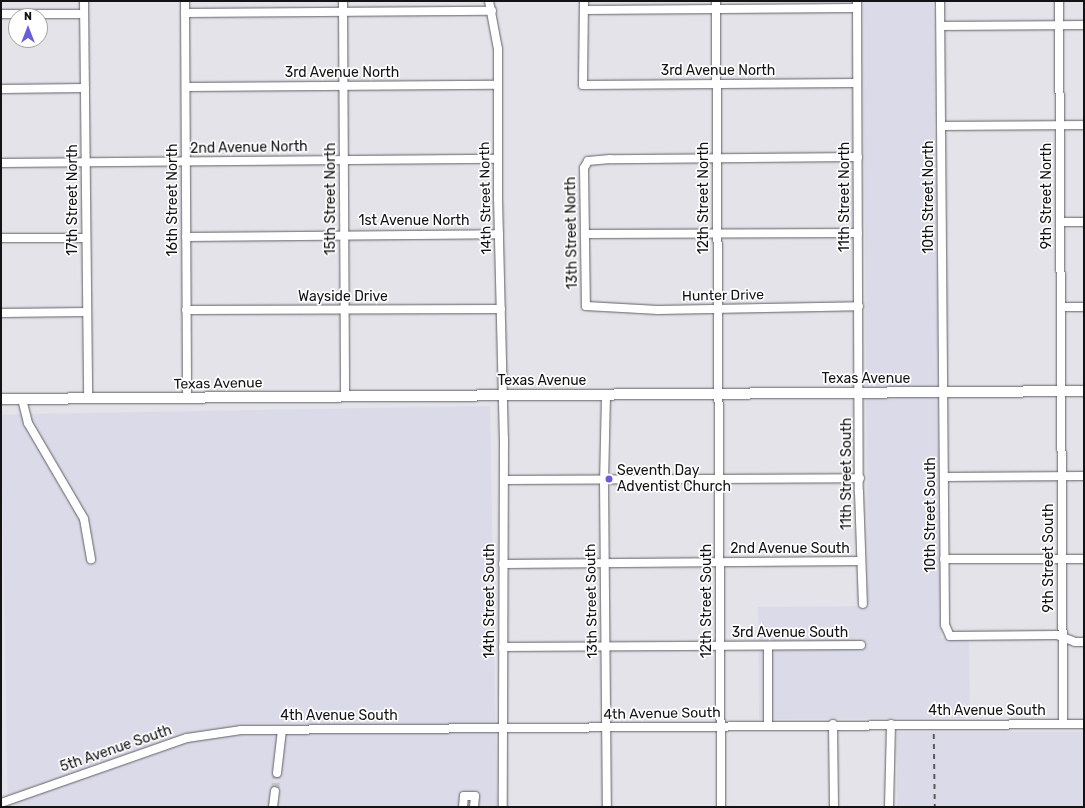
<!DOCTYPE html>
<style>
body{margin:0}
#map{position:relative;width:1085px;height:808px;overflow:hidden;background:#e3e3e9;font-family:Rubik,sans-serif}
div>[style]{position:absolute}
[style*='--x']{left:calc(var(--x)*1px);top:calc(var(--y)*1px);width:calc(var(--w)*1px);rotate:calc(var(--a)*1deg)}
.built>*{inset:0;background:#dbdae8;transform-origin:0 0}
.minor-tunnel>*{height:8px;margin-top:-4px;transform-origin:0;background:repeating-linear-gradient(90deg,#c4c4c9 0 8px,transparent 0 12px)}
.roads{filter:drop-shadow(0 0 1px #606065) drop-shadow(0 0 1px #606065)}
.minor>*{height:8px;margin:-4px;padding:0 4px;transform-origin:4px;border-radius:4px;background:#fff}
.major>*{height:10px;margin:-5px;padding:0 5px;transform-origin:5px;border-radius:5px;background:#fff}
.rail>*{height:1.5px;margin-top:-0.75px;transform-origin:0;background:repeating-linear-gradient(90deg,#5a5a5d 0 5px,transparent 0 10px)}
.dots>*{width:11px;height:11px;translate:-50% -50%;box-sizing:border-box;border:2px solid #fff;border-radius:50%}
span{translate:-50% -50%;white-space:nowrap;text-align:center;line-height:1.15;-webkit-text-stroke:3.5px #fff;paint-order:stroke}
.street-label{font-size:14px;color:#131315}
.poi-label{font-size:14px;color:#131315}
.left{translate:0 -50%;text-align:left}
.frame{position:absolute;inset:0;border:2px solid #131315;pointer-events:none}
.north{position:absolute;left:8px;top:8px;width:40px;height:40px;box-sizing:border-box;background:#fff;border:1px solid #a1a1a1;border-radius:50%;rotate:0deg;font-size:11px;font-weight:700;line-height:16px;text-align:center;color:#131315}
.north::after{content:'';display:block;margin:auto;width:14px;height:18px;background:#685ed8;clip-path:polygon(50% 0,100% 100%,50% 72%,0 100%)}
</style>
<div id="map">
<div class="built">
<i style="clip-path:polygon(863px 1px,933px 1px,941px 638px,969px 638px,970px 718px,759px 719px,758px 607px,868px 606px)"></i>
<i style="left:490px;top:406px;width:401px;height:489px;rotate:89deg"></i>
<i style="left:1084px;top:732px;width:75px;height:187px;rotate:90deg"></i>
</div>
<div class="minor-tunnel">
<i style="--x:275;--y:791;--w:18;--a:-84"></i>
</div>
<div class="roads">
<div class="minor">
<i style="--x:84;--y:1;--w:398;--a:89.4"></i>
<i style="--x:185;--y:1;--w:397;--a:89.7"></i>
<i style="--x:343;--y:1;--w:396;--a:89.7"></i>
<i style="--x:489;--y:1;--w:49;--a:79.4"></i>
<i style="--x:498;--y:49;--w:149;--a:90"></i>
<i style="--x:498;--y:198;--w:240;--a:88.6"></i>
<i style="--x:504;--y:438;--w:369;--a:90.2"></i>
<i style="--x:584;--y:1;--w:84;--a:90.7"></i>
<i style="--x:583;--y:85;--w:274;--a:-0.4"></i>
<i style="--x:716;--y:1;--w:806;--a:89.64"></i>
<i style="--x:857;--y:1;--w:491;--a:89.8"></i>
<i style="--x:859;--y:492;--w:112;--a:88"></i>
<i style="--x:940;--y:1;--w:624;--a:89.54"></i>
<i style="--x:945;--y:625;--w:12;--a:66"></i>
<i style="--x:950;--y:636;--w:107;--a:-0.5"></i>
<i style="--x:1057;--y:635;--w:19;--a:21"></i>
<i style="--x:1075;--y:642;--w:9;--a:0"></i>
<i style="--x:1059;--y:1;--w:723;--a:89.68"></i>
<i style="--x:584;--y:10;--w:273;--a:-0.4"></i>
<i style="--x:185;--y:13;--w:307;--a:-0.4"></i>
<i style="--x:1;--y:14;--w:82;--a:0"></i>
<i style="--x:941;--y:26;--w:143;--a:-0.4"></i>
<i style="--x:186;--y:87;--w:312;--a:-0.4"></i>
<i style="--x:1;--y:89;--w:84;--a:-0.7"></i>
<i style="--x:941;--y:126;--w:143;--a:-0.4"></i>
<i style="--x:858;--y:157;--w:248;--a:179.5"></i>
<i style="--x:610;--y:159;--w:22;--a:175"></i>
<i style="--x:588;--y:161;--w:8;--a:120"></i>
<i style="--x:584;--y:168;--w:138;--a:89.2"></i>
<i style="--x:586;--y:306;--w:72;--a:3.2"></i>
<i style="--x:658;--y:310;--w:201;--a:-1.1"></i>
<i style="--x:1;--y:163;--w:497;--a:-0.5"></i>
<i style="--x:1060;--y:222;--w:24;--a:0"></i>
<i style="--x:585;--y:234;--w:273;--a:-0.2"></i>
<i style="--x:186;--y:237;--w:313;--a:-0.5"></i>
<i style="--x:1;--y:238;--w:85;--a:0"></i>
<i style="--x:1061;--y:307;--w:23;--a:0"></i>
<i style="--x:186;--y:310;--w:315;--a:-0.2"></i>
<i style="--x:1;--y:313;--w:86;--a:-0.7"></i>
<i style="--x:606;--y:395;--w:85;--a:91.3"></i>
<i style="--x:604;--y:480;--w:327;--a:89.5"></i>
<i style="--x:22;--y:399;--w:25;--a:76"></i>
<i style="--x:28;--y:423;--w:111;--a:59.7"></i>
<i style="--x:84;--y:519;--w:41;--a:80.1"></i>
<i style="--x:944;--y:477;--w:140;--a:-0.4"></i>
<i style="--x:504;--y:480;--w:356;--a:-0.3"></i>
<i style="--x:944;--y:559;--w:140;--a:0"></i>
<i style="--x:503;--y:564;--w:357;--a:-0.5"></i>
<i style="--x:768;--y:646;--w:79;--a:90"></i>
<i style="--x:503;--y:647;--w:358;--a:-0.3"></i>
<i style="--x:833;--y:724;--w:83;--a:89.3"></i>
<i style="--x:277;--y:773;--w:43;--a:-83.4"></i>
<i style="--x:1;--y:803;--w:197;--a:-19.3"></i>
<i style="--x:187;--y:738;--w:55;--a:-8.4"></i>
<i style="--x:241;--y:730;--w:843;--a:-0.41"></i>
<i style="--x:273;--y:807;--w:16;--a:-83"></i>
<i style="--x:463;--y:807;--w:11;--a:-85"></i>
<i style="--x:464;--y:796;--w:11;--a:0"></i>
<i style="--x:475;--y:796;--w:11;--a:95"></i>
<i style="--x:889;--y:807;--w:83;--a:-88.6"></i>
</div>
<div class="major">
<i style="--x:1;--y:399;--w:1083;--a:-0.42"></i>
</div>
</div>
<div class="rail">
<i style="--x:934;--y:734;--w:73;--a:89.2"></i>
</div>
<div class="dots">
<i style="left:609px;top:479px;background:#685ed8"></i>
</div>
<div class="street-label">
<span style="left:718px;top:71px">3rd Avenue North</span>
<span style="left:342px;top:73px">3rd Avenue North</span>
<span style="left:249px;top:148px;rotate:-1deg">2nd Avenue North</span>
<span style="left:1047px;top:196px;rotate:-90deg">9th Street North</span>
<span style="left:845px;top:197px;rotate:-90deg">11th Street North</span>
<span style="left:929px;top:197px;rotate:-90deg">10th Street North</span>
<span style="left:486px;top:198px;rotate:-91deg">14th Street North</span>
<span style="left:704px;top:198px;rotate:-90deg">12th Street North</span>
<span style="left:331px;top:199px;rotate:-90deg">15th Street North</span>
<span style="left:73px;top:200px;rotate:-90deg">17th Street North</span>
<span style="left:173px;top:200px;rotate:-90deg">16th Street North</span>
<span style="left:414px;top:221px">1st Avenue North</span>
<span style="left:572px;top:233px;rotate:-91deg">13th Street North</span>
<span style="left:723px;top:296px;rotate:-1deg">Hunter Drive</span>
<span style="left:343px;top:297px">Wayside Drive</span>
<span style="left:866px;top:379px">Texas Avenue</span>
<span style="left:542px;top:381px">Texas Avenue</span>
<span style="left:218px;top:384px;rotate:-1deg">Texas Avenue</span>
<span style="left:847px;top:474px;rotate:-90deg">11th Street South</span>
<span style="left:931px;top:515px;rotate:-90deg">10th Street South</span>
<span style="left:790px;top:549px">2nd Avenue South</span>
<span style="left:1049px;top:558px;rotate:-90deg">9th Street South</span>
<span style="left:490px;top:601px;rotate:-90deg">14th Street South</span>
<span style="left:592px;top:601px;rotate:-91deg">13th Street South</span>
<span style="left:707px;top:601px;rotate:-90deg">12th Street South</span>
<span style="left:790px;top:633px">3rd Avenue South</span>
<span style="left:987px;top:711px">4th Avenue South</span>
<span style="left:662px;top:714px;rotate:-1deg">4th Avenue South</span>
<span style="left:339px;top:716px">4th Avenue South</span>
<span style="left:116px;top:749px;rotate:-19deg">5th Avenue South</span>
</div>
<div class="poi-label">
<span class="left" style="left:617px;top:479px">Seventh Day<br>Adventist Church</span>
</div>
<div class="frame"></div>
<div class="north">N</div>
</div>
